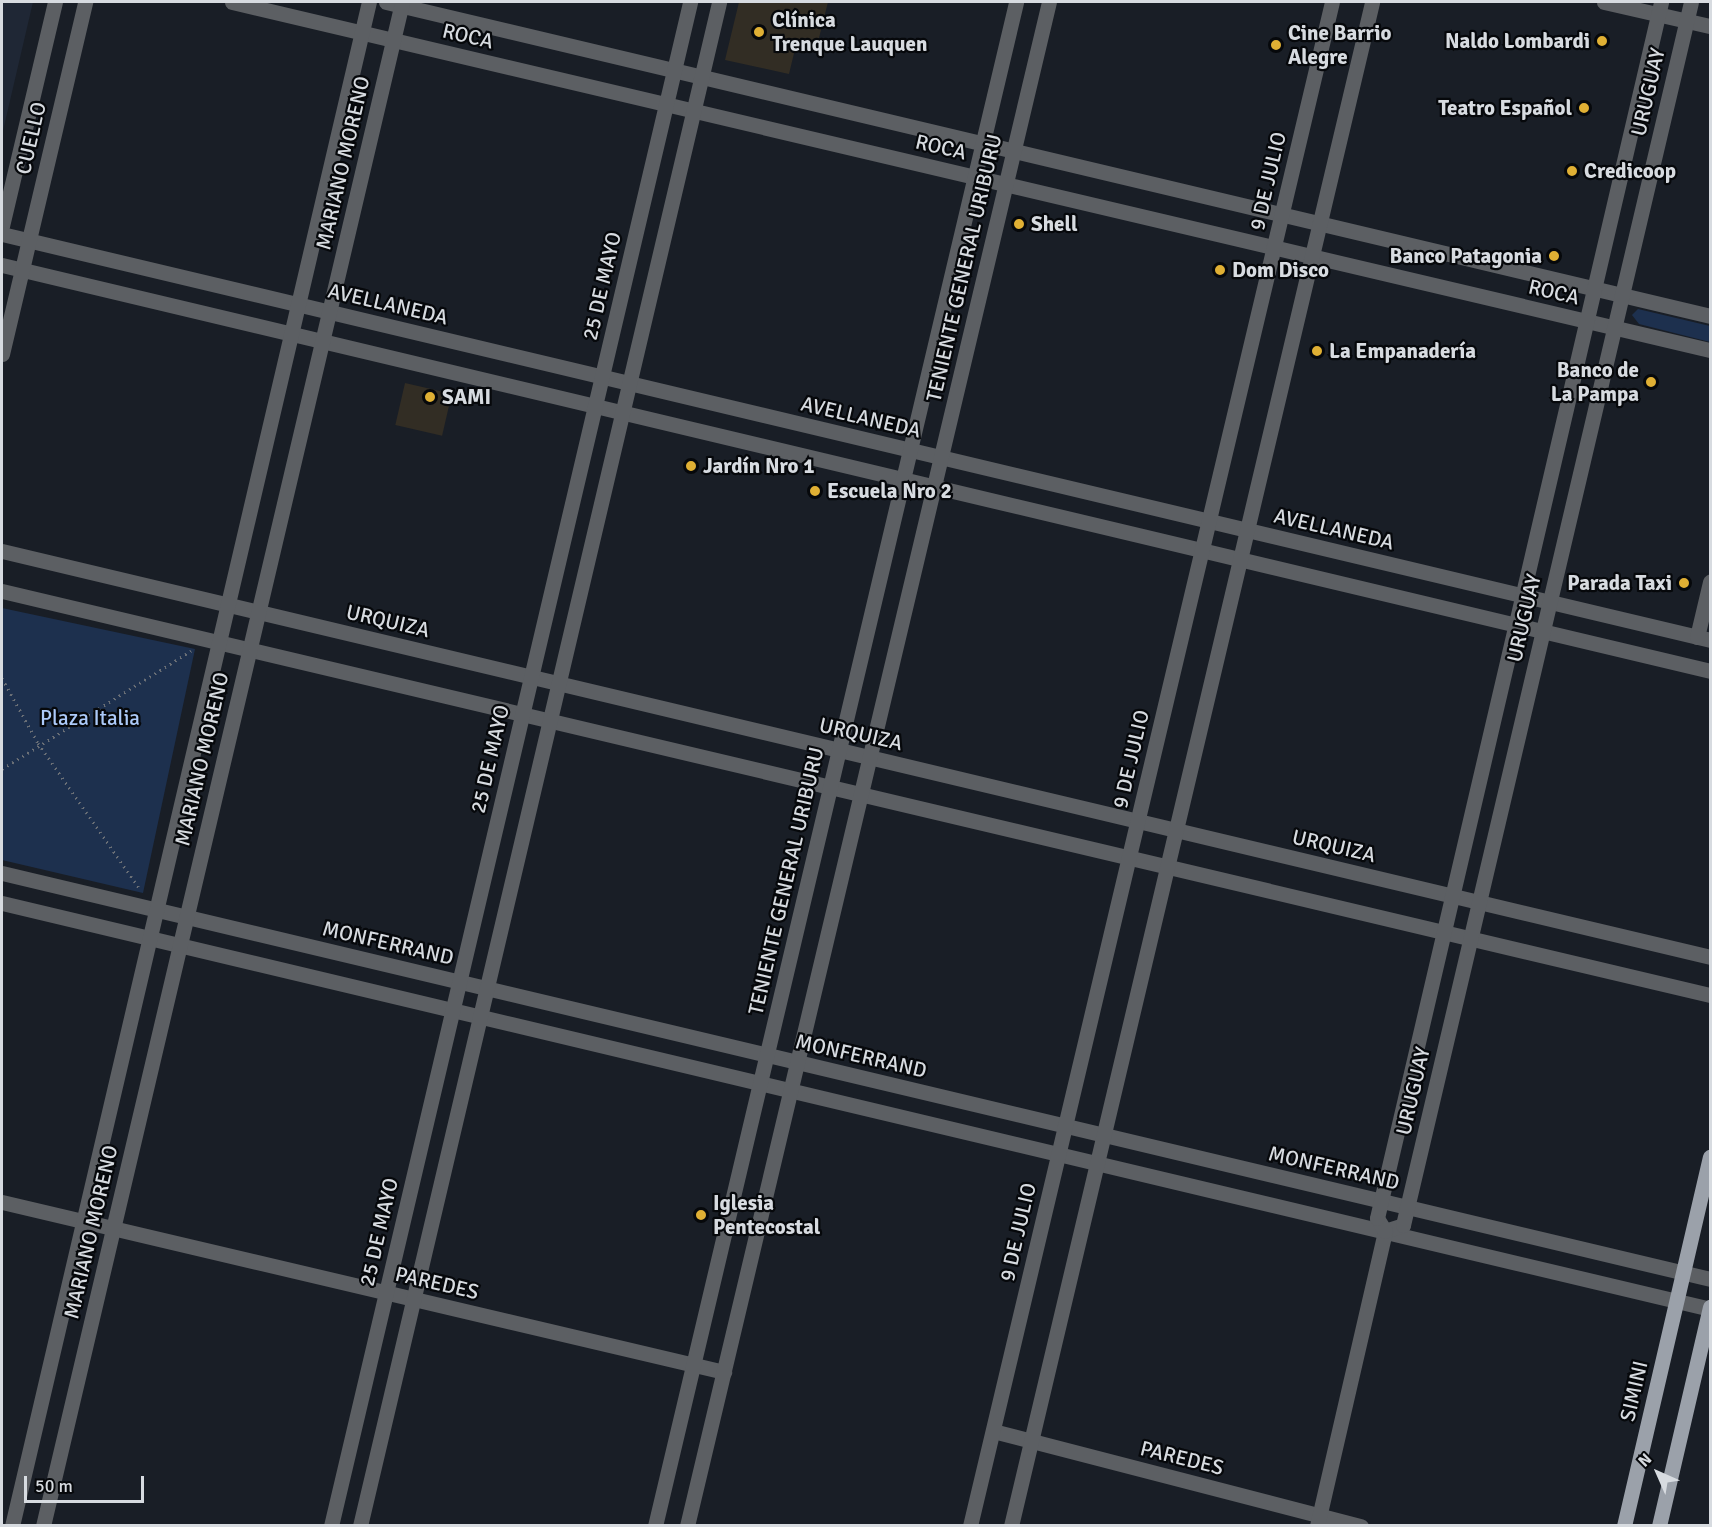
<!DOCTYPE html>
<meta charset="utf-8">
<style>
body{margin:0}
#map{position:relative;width:1712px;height:1527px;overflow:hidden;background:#191e26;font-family:Signika,sans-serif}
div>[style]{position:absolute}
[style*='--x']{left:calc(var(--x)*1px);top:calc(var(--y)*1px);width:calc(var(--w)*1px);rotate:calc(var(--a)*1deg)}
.built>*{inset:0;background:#1f2735}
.green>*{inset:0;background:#1d304e}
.building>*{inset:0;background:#322d24;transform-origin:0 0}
.path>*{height:3px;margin-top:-1.5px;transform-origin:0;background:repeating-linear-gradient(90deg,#6a6f76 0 1.5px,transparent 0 6px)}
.minor>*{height:15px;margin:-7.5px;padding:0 7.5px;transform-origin:7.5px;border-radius:7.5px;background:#5c5f63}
.major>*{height:15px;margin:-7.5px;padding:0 7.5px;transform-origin:7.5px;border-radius:7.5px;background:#9ba1aa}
.dots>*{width:16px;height:16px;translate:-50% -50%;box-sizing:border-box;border:3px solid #06080b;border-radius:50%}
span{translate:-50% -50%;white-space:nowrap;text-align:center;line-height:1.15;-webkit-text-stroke:4.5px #06080b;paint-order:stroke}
.poi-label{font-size:21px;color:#d7dbe0;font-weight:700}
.left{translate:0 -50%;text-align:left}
.right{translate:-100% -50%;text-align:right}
.street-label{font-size:21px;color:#d7dbe0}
.park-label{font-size:21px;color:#accaf9}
.frame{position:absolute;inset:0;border:3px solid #d7dbe0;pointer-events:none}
.north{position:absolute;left:1628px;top:1443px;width:60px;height:60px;-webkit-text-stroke:4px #06080b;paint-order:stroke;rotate:315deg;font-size:16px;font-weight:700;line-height:24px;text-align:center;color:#d7dbe0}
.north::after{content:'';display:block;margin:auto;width:21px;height:27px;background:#d7dbe0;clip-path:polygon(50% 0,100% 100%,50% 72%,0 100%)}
.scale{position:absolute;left:24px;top:1476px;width:120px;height:27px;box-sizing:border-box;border:3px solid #d7dbe0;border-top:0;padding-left:8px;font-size:18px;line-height:21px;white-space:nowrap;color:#d7dbe0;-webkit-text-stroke:4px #06080b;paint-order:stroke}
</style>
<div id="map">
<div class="built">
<i style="clip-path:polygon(2px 2px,33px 2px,2px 135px)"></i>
</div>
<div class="green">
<i style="clip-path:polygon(1638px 309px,1710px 326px,1710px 342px,1639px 324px,1632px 315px)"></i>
<i style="clip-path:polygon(2px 608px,195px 649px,143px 893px,2px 860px)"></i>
</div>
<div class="building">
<i style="clip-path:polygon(739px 2px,828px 2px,816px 50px,796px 45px,789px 74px,725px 60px)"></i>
<i style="left:405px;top:383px;width:48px;height:43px;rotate:13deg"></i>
</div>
<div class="path">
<i style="--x:2;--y:678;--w:74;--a:61"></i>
<i style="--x:38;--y:743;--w:178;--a:55.1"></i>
<i style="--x:2;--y:769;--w:223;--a:-32"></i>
</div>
<div class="minor">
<i style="--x:232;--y:2;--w:1518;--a:13.25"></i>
<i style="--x:386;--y:2;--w:1361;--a:13.34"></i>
<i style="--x:1604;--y:2;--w:109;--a:12.8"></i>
<i style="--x:2;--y:226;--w:230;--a:-76.7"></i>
<i style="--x:2;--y:234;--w:1756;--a:13.37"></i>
<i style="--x:2;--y:265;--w:1756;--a:13.37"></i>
<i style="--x:2;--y:354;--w:362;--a:-76.7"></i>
<i style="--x:2;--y:551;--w:1756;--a:13.37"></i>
<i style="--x:2;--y:591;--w:1755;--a:13.31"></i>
<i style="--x:1697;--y:637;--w:57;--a:-76.7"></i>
<i style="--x:2;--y:873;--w:1756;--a:13.37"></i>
<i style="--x:2;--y:903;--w:1756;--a:13.37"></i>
<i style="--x:2;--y:1202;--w:742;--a:13.25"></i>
<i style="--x:1385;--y:1231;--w:19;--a:-18"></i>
<i style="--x:1403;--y:1225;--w:1256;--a:-76.75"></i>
<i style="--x:993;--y:1431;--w:380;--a:14.5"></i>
<i style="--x:12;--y:1526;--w:1565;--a:-76.82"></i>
<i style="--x:43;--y:1526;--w:1566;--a:-76.74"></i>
<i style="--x:331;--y:1526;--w:1566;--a:-76.74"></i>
<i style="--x:360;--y:1526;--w:1566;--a:-76.74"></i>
<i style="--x:655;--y:1526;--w:1566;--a:-76.67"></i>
<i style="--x:687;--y:1526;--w:1566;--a:-76.64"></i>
<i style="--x:970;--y:1526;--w:1566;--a:-76.64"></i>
<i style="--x:1011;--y:1526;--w:1566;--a:-76.67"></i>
<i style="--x:1317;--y:1526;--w:303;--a:-77"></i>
<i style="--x:1385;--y:1231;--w:15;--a:-122"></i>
<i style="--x:1377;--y:1218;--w:1249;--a:-76.85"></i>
</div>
<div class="major">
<i style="--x:1624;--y:1526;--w:379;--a:-76.9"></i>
<i style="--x:1659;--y:1526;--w:225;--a:-76.9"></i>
</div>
<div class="dots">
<i style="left:759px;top:32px;background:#e0b034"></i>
<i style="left:1602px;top:41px;background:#e0b034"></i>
<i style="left:1276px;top:45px;background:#e0b034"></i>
<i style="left:1584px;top:108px;background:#e0b034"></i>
<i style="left:1572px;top:171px;background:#e0b034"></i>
<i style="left:1019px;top:224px;background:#e0b034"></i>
<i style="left:1554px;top:256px;background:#e0b034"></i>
<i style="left:1220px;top:270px;background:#e0b034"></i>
<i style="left:1317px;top:351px;background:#e0b034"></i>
<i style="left:1651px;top:382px;background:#e0b034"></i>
<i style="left:430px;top:397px;background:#e0b034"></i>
<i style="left:691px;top:466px;background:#e0b034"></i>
<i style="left:815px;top:491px;background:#e0b034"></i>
<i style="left:1684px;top:583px;background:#e0b034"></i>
<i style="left:701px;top:1215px;background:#e0b034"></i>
</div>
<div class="poi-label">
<span class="left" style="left:772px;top:32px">Clínica<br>Trenque Lauquen</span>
<span class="left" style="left:1288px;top:45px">Cine Barrio<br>Alegre</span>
<span class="right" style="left:1590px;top:41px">Naldo Lombardi</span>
<span class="right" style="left:1572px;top:108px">Teatro Español</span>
<span class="left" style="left:1584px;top:171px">Credicoop</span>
<span class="left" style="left:1031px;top:224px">Shell</span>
<span class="right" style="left:1542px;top:256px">Banco Patagonia</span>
<span class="left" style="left:1232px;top:270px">Dom Disco</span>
<span class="left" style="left:1329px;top:351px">La Empanadería</span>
<span class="right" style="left:1639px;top:382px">Banco de<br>La Pampa</span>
<span class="left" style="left:442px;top:397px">SAMI</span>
<span class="left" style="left:703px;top:466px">Jardín Nro 1</span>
<span class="left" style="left:827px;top:491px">Escuela Nro 2</span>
<span class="right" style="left:1672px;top:583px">Parada Taxi</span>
<span class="left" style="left:713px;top:1215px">Iglesia<br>Pentecostal</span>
</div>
<div class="street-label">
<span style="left:468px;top:36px;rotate:13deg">ROCA</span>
<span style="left:1648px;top:92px;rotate:-77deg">URUGUAY</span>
<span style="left:31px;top:138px;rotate:-77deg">CUELLO</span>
<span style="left:941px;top:147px;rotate:13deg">ROCA</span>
<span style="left:343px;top:163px;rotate:-77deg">MARIANO MORENO</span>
<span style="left:1268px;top:181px;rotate:-77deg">9 DE JULIO</span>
<span style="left:964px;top:268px;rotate:-77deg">TENIENTE GENERAL URIBURU</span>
<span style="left:602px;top:286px;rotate:-77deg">25 DE MAYO</span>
<span style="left:1554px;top:292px;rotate:13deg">ROCA</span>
<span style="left:388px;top:304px;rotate:13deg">AVELLANEDA</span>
<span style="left:861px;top:417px;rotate:13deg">AVELLANEDA</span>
<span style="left:1334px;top:529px;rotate:13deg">AVELLANEDA</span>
<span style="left:1524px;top:618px;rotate:-77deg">URUGUAY</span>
<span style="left:388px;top:621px;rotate:13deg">URQUIZA</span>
<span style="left:861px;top:734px;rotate:13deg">URQUIZA</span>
<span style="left:202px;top:759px;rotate:-77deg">MARIANO MORENO</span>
<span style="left:490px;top:759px;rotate:-77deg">25 DE MAYO</span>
<span style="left:1131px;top:759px;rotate:-77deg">9 DE JULIO</span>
<span style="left:1334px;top:846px;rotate:13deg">URQUIZA</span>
<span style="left:786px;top:881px;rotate:-77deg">TENIENTE GENERAL URIBURU</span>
<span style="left:388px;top:943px;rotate:13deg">MONFERRAND</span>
<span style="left:861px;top:1056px;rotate:13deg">MONFERRAND</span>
<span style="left:1413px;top:1091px;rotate:-77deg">URUGUAY</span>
<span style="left:1334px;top:1168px;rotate:13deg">MONFERRAND</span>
<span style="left:91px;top:1232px;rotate:-77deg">MARIANO MORENO</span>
<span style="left:379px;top:1232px;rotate:-77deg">25 DE MAYO</span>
<span style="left:1018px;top:1232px;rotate:-77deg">9 DE JULIO</span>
<span style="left:437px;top:1283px;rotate:13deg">PAREDES</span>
<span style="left:1634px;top:1391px;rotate:-77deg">SIMINI</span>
<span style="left:1182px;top:1458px;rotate:14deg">PAREDES</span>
</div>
<div class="park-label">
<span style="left:90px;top:718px">Plaza Italia</span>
</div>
<div class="frame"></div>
<div class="north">N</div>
<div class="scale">50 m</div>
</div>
